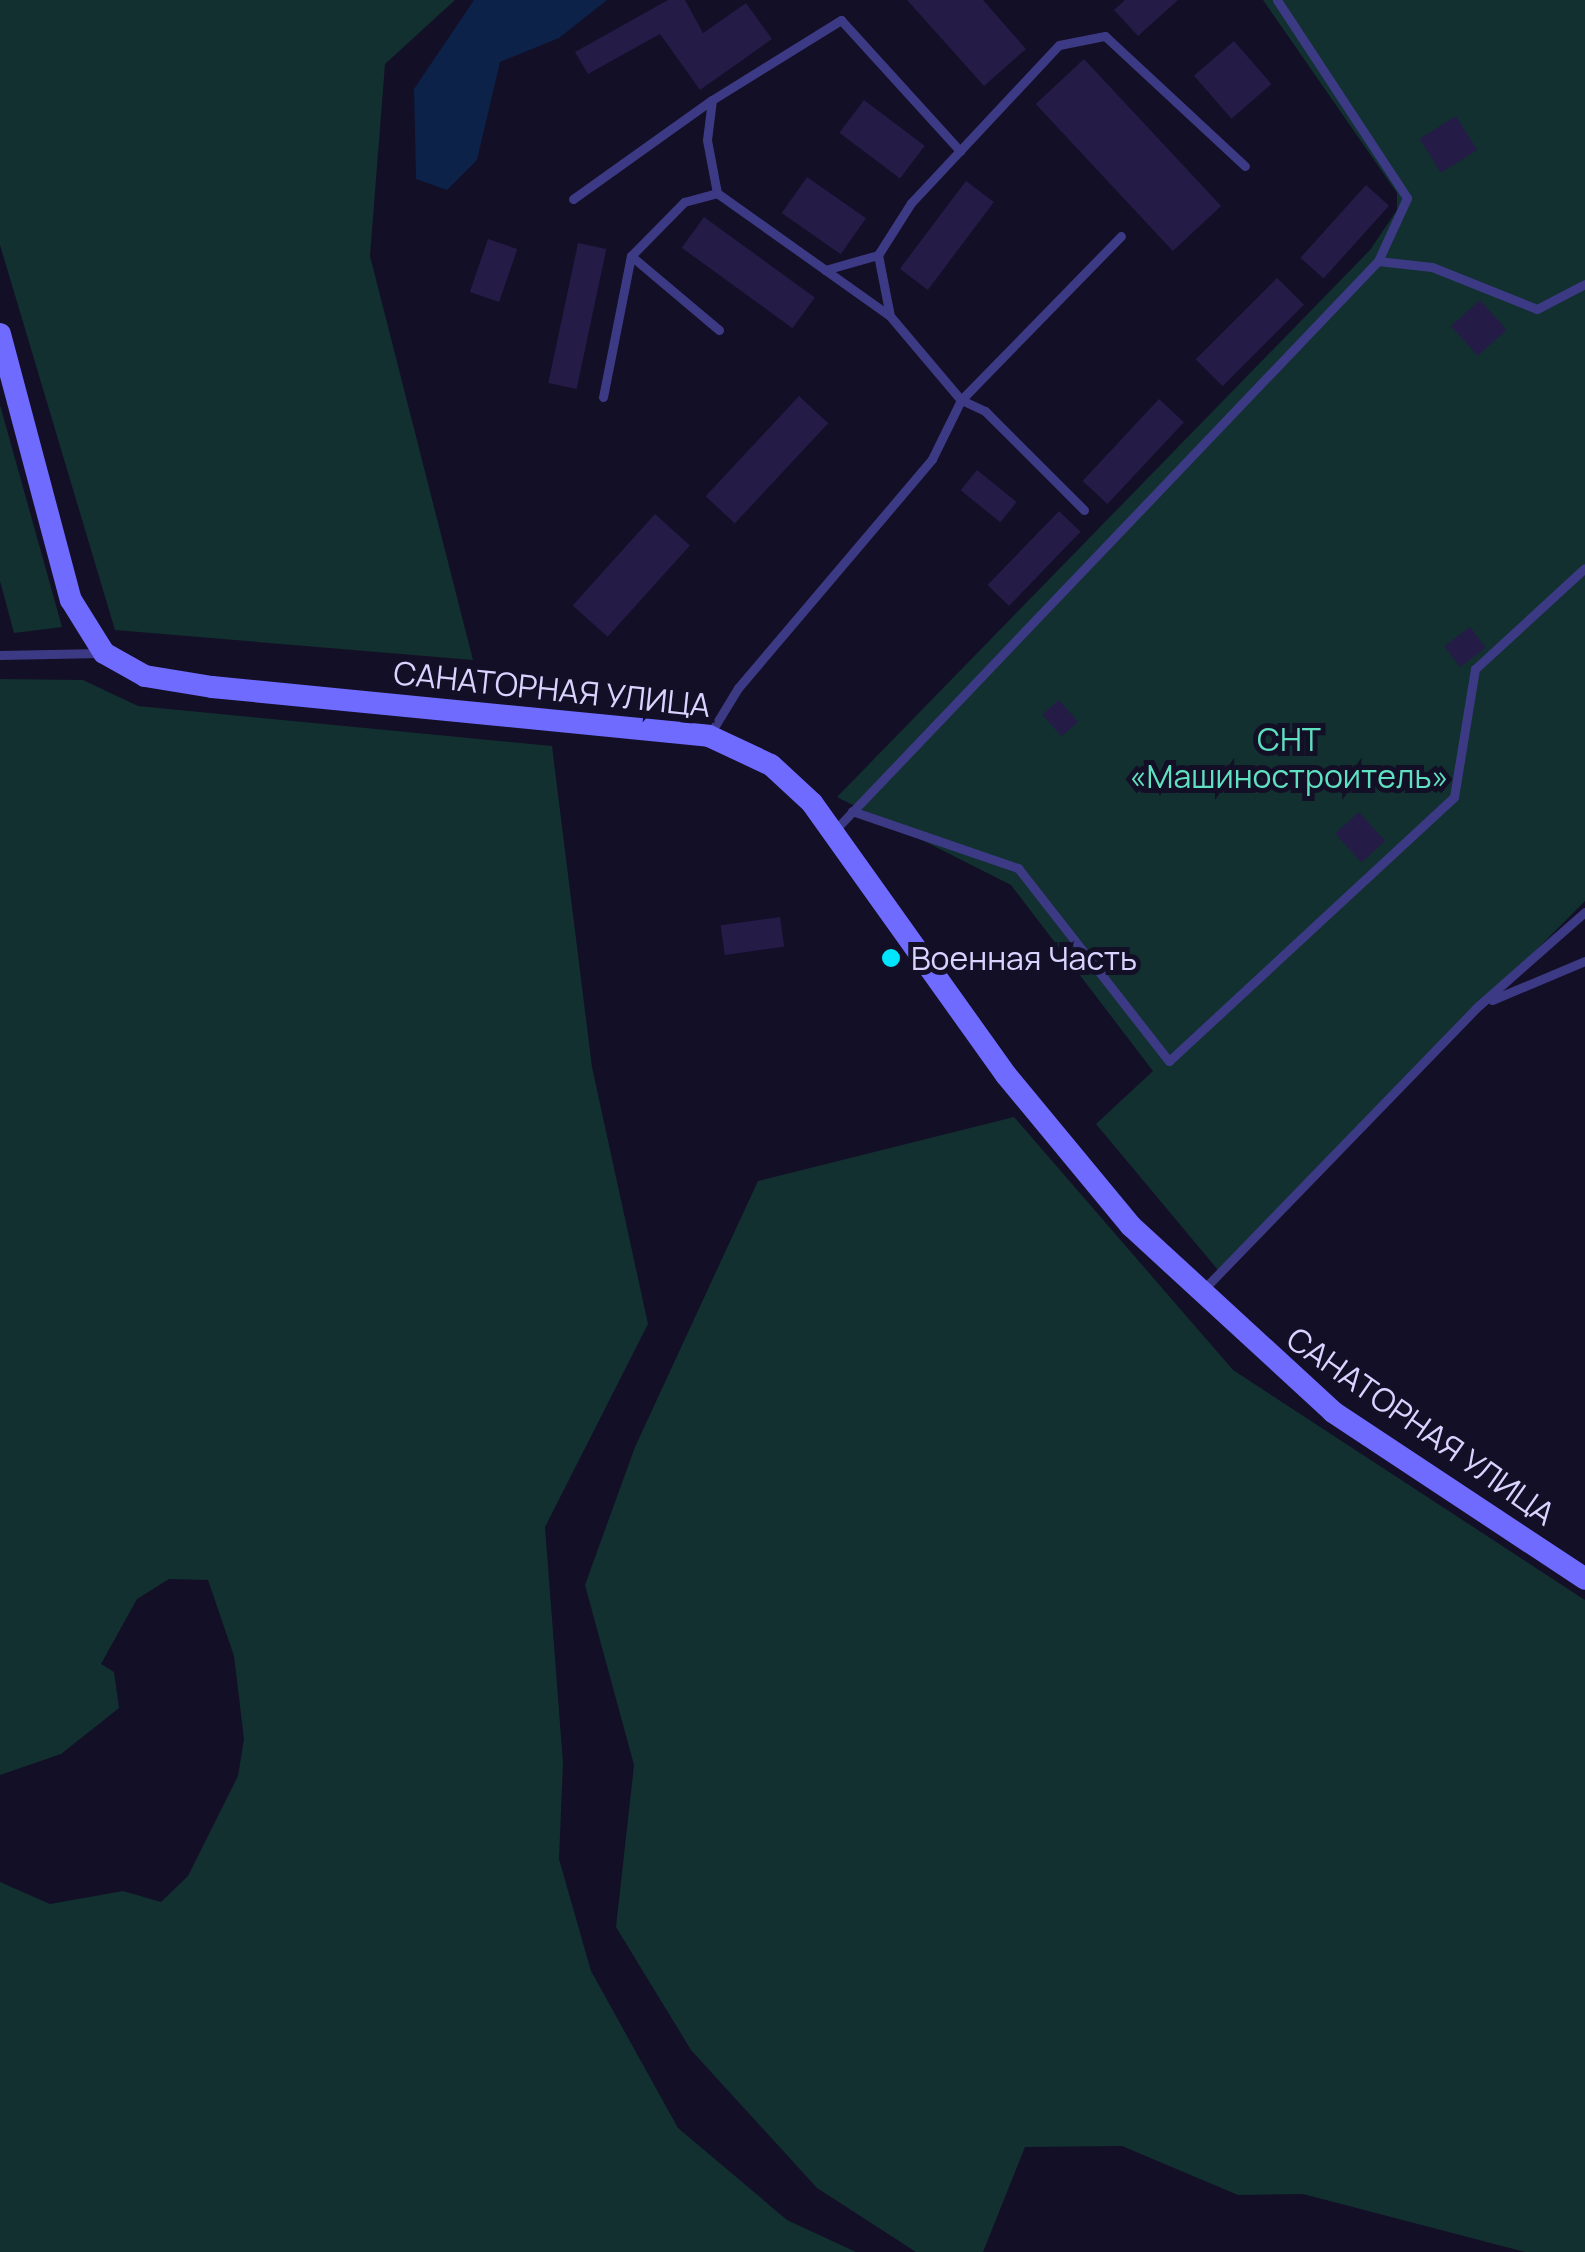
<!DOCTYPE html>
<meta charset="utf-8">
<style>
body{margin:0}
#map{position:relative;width:1585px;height:2252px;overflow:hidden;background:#130f26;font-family:Manrope,sans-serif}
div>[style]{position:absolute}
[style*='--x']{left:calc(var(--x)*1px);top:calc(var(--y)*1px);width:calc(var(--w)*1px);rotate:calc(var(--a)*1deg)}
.green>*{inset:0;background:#12302f}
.water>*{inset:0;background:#0c2248}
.building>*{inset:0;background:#241b47;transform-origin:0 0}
.lane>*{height:9px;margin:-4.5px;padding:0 4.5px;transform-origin:4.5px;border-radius:4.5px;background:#3d3a85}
.secondary>*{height:22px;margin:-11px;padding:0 11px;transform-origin:11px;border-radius:11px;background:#6f6bff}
.dots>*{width:28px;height:28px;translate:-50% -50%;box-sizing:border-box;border:5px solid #130f26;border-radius:50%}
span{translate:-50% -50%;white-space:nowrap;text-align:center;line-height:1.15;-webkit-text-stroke:10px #130f26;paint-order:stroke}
.street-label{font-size:32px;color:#d9d4ff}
.park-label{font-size:32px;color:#5fe0c0}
.poi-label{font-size:32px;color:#d9d4ff}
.left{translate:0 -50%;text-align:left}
</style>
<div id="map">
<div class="green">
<i style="clip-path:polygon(0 0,455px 0,385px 64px,370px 256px,473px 660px,115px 630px,0 245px)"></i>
<i style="clip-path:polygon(1263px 0,1585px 0,1585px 901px,1218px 1270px,1096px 1124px,1153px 1071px,1011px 885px,837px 797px,1370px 250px,1397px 210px,1397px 193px)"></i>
<i style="clip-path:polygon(0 405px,62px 627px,14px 633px,0 581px)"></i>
<i style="clip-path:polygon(0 679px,83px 680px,138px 706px,552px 746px,592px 1067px,648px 1324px,545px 1527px,563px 1763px,559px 1859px,591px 1971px,678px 2128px,787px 2220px,856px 2252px,0 2252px,0 1882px,50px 1904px,123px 1891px,161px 1902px,188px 1876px,238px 1776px,244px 1739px,234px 1656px,208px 1580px,169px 1579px,137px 1599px,101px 1664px,114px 1672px,119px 1708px,61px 1754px,0 1775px)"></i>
<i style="clip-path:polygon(1014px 1117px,1233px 1370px,1585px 1600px,1585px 2252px,1525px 2252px,1303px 2194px,1238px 2195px,1122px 2146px,1025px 2147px,983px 2252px,916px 2252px,817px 2188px,691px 2050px,616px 1927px,634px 1765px,585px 1585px,635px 1447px,758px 1181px)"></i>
</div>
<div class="water">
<i style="clip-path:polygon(474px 0,607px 0,559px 38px,500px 62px,477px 160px,447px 190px,416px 179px,414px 89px)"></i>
</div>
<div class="building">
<i style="clip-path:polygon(668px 0,685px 0,703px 33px,746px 3px,772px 39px,700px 90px,660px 34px,588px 74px,575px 52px)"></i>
<i style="clip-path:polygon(907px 0,983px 0,1026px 49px,984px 86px)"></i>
<i style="clip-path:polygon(1125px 0,1178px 0,1138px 36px,1114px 10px)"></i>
<i style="left:1234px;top:41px;width:57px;height:53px;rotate:49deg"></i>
<i style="left:1084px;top:59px;width:201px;height:66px;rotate:47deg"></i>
<i style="left:864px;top:100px;width:76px;height:41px;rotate:37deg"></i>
<i style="left:1456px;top:116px;width:40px;height:43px;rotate:58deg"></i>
<i style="left:807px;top:177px;width:72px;height:44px;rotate:35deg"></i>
<i style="left:966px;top:181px;width:35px;height:110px;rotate:37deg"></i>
<i style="left:1366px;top:185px;width:31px;height:98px;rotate:42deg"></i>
<i style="left:704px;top:217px;width:137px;height:38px;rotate:36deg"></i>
<i style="left:488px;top:239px;width:31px;height:56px;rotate:19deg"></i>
<i style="left:578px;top:243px;width:29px;height:143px;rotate:12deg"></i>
<i style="left:1277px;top:278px;width:38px;height:115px;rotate:45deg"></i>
<i style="left:1480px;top:300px;width:40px;height:39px;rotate:48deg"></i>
<i style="left:799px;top:396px;width:40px;height:137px;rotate:43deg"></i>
<i style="left:1159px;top:399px;width:34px;height:112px;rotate:43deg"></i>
<i style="left:977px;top:470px;width:51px;height:26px;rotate:39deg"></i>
<i style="left:1059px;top:511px;width:30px;height:103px;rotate:44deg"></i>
<i style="left:655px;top:514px;width:47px;height:123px;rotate:42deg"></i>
<i style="left:1470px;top:627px;width:26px;height:32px;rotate:53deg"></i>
<i style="left:1059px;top:700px;width:29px;height:22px;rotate:49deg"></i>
<i style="left:1359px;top:812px;width:39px;height:32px;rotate:48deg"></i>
<i style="left:780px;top:917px;width:30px;height:60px;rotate:82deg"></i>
</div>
<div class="lane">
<i style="--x:1277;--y:0;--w:237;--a:56.7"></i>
<i style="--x:1407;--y:198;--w:69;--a:114.7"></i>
<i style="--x:717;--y:193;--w:54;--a:-100.7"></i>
<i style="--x:707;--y:140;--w:40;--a:-82.9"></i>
<i style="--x:712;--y:100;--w:152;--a:-31.8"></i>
<i style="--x:841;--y:20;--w:177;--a:47.7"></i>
<i style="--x:573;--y:199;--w:171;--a:-35.5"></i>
<i style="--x:825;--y:270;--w:55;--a:-15.8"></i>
<i style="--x:719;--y:330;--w:115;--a:-139.9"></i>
<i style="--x:631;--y:256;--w:76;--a:-45.5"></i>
<i style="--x:684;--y:202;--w:34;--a:-15"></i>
<i style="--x:717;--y:193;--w:212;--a:35.4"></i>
<i style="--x:603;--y:397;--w:144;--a:-78.8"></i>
<i style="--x:1084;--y:510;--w:140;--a:-135"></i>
<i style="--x:985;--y:411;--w:26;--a:-155"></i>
<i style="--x:961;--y:400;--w:110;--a:-130.2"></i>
<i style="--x:890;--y:316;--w:62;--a:-101.1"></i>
<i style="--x:878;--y:255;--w:62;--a:-57.6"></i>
<i style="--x:911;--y:203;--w:216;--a:-46.9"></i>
<i style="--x:1059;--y:45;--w:47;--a:-11.1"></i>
<i style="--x:1105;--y:36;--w:191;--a:42.9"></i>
<i style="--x:0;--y:655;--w:101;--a:-1.1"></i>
<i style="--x:710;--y:734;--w:54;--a:-58.7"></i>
<i style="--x:738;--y:688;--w:300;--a:-49.7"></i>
<i style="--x:932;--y:459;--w:66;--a:-63.8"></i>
<i style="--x:961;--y:400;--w:229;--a:-45.7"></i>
<i style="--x:852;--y:811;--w:176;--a:19"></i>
<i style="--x:1018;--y:868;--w:245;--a:52"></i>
<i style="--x:1169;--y:1061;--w:388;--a:-42.8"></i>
<i style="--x:1454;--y:797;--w:130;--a:-80.7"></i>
<i style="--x:1475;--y:669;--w:149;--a:-42.6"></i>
<i style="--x:835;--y:830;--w:787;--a:-46.34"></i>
<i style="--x:1378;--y:261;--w:54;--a:6.3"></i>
<i style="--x:1432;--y:267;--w:113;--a:21.8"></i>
<i style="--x:1537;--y:309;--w:54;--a:-27.5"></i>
<i style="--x:1492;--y:1000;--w:101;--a:-22.8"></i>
<i style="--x:1201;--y:1292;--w:395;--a:-45.9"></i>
<i style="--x:1476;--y:1008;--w:145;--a:-41.4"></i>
</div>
<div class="secondary">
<i style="--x:0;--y:334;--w:275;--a:75.1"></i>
<i style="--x:71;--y:600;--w:62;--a:58.1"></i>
<i style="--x:104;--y:653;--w:47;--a:29.3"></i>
<i style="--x:145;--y:676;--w:68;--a:9.3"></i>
<i style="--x:212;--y:687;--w:499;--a:5.6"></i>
<i style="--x:709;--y:736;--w:68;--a:25.1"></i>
<i style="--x:771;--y:765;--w:56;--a:42.8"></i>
<i style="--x:812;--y:803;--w:334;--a:54.5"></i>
<i style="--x:1006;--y:1075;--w:196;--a:50.4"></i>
<i style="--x:1131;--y:1226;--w:275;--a:42.6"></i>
<i style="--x:1333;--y:1412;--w:302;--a:33.5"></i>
</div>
<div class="dots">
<i style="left:891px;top:958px;background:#00e5ff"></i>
</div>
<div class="street-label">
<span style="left:552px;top:689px;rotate:6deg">САНАТОРНАЯ УЛИЦА</span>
<span style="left:1421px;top:1426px;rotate:35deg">САНАТОРНАЯ УЛИЦА</span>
</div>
<div class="park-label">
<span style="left:1289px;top:758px">СНТ<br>«Машиностроитель»</span>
</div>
<div class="poi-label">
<span class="left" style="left:911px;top:958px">Военная Часть</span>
</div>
</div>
